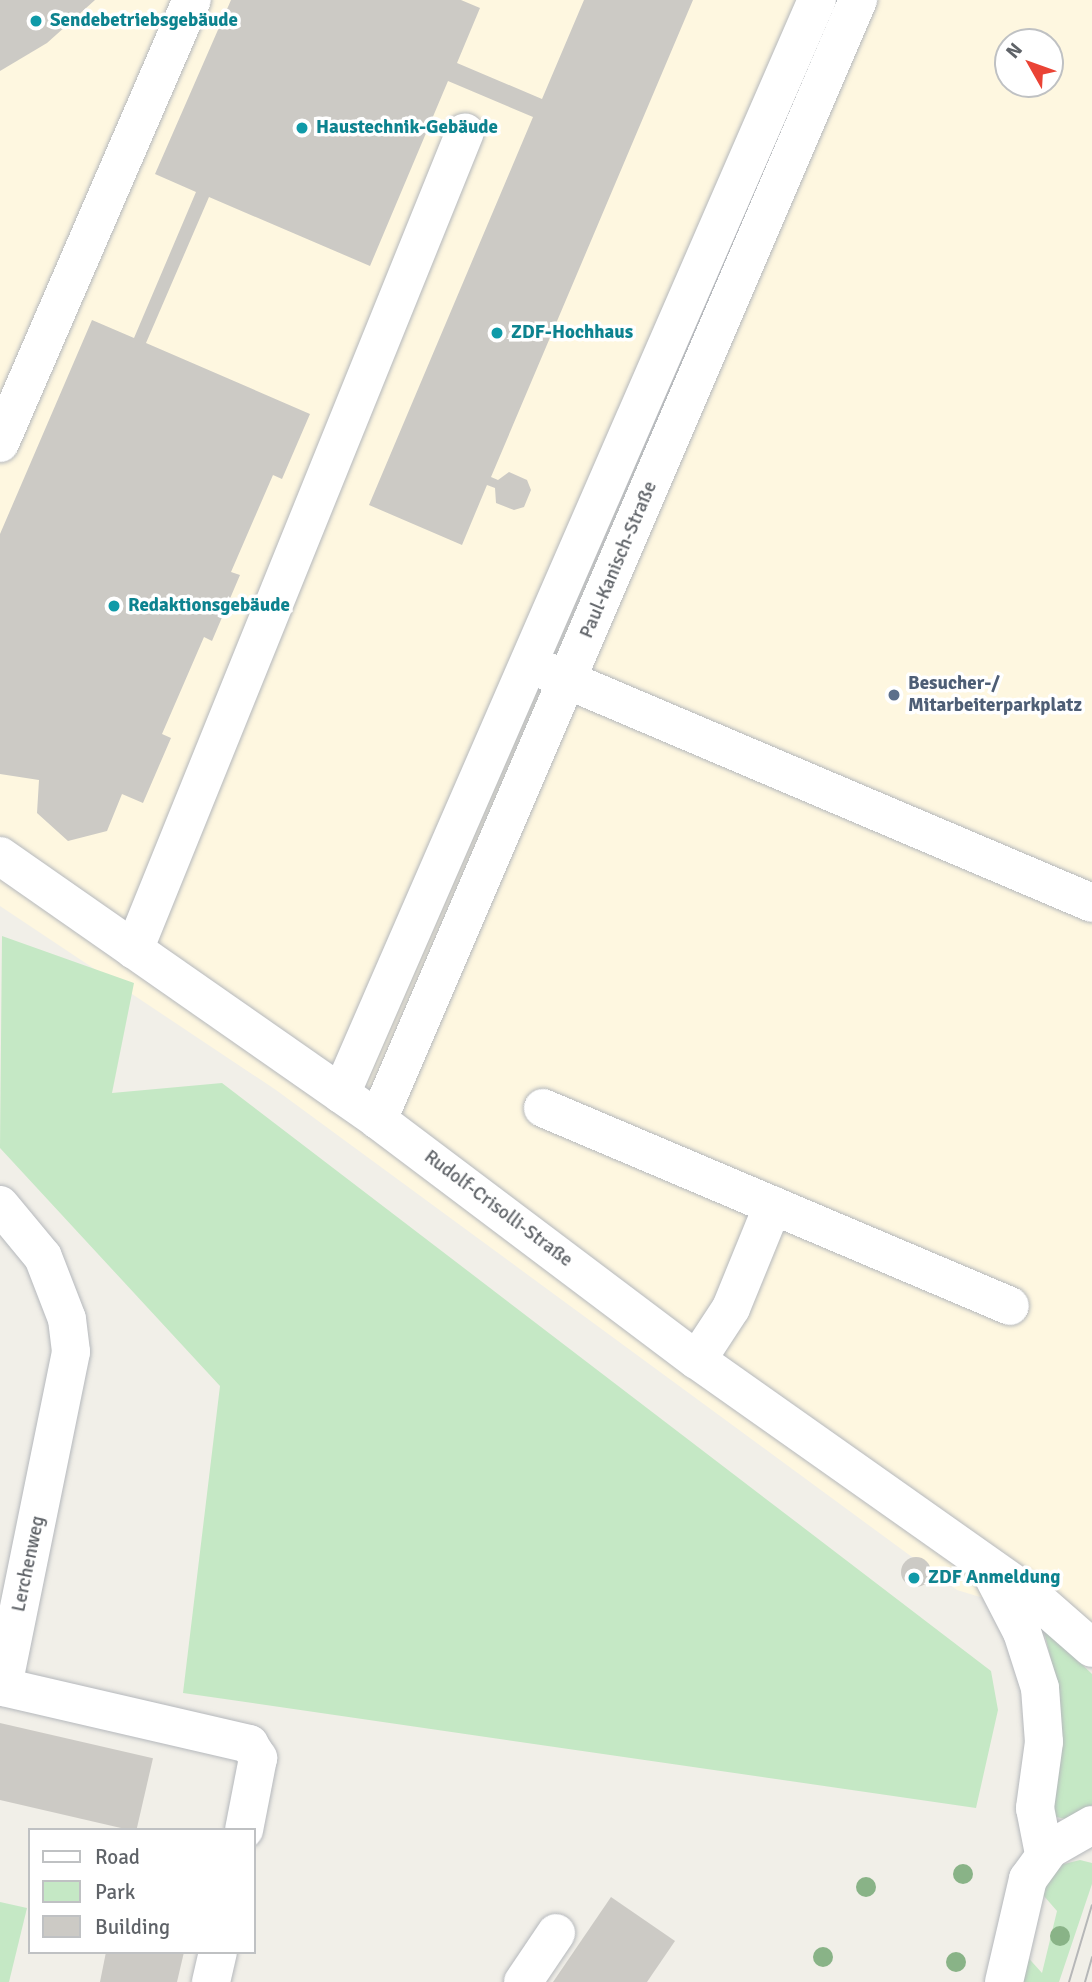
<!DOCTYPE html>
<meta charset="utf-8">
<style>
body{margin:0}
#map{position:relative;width:1092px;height:1982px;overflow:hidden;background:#f1efe8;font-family:Signika,sans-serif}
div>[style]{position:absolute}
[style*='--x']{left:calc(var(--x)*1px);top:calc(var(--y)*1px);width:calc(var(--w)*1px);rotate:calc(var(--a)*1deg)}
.commercial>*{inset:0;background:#fef7e0}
.green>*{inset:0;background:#c5e8c5}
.building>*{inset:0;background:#cccac5;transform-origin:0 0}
.round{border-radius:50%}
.roads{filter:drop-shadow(0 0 2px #b5b8bc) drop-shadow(0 0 2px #b5b8bc)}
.minor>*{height:38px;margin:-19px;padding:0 19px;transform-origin:19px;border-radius:19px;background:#fff}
.tram>*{height:2px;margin:-1px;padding:0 1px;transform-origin:1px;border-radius:1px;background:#b6b7b8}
.trees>*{width:20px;height:20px;margin:-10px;border-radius:50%;background:#89b387}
.dots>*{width:19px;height:19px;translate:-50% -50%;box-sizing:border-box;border:4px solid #fff;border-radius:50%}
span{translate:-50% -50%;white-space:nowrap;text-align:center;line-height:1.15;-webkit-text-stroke:7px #fff;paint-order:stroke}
.culture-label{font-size:19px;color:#0d838f;font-weight:700}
.left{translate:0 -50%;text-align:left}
.street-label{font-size:19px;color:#5f6368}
.service-label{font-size:19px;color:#4e5e75;font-weight:700}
.legend{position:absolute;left:28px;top:1828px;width:228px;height:126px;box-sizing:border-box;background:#fff;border:2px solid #bfc1c3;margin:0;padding:9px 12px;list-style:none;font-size:21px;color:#5f6368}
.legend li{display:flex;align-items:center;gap:14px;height:35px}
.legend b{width:35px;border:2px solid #bfc1c3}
.north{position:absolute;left:994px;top:28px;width:70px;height:70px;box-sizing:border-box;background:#fff;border:2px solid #bfc1c3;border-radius:50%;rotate:310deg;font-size:19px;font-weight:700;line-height:28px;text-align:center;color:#5f6368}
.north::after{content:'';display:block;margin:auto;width:24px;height:32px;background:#ea4335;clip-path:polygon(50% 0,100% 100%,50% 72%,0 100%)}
</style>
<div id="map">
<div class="commercial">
<i style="clip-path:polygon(evenodd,0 0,1092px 0,1092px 1631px,957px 1590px,276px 1090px,0 906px,0 0,1008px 42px,1050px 42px,1050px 84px,1008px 84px,1008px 42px)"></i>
</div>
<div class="green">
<i style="clip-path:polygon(2px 936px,134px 983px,112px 1093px,222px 1083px,991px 1671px,998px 1710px,976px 1808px,183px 1693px,220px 1386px,0 1148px)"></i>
<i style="clip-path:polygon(1043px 1627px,1092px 1674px,1092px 1805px,1066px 1819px,1051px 1816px,1060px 1697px)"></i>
<i style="clip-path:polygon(1080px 1860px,1092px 1863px,1092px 1884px,1059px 1982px,1021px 1982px,1023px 1952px,1042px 1973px,1057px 1911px,1037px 1888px,1056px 1866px)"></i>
<i style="clip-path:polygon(0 1902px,27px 1908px,9px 1982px,0 1982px)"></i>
</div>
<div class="building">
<i style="clip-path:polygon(0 0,95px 0,47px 43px,0 71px)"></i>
<i style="clip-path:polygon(231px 0,461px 0,480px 8px,457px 63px,542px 99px,584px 0,693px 0,491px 477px,498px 480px,509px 472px,527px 480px,531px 490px,524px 507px,514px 510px,496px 503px,495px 488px,487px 485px,462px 545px,369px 505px,533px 117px,448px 81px,370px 266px,209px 197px,146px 343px,310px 414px,282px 479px,273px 475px,231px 572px,240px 575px,212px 641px,204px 637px,162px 734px,171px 738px,143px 803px,122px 794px,107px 831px,68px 841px,37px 813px,39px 780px,0 774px,0 534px,92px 320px,134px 338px,196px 192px,155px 174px)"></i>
<i class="round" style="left:901px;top:1557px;width:30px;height:30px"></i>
<i style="left:0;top:1723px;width:157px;height:75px;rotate:13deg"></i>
<i style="clip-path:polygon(611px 1897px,675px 1941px,647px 1982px,553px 1982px)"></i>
<i style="clip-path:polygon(106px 1952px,184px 1952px,177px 1982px,100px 1982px)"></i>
</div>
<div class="roads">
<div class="minor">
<i style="--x:0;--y:443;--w:483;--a:-66.6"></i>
<i style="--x:546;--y:671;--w:593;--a:23.02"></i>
<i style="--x:0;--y:856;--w:461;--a:34.9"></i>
<i style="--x:378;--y:1120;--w:399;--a:37"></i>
<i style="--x:697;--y:1360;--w:415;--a:35.2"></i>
<i style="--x:1036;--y:1599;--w:74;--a:41.2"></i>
<i style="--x:134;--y:950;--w:882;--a:-67.97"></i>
<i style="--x:341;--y:1094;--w:1193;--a:-66.49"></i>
<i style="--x:543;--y:1108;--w:507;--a:22.98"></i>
<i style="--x:378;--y:1120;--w:1219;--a:-66.8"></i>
<i style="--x:0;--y:1205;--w:67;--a:50.4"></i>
<i style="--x:43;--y:1257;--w:66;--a:68.8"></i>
<i style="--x:67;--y:1319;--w:33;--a:83"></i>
<i style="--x:71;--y:1352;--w:342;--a:101.5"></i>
<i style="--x:3;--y:1687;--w:253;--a:13"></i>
<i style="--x:249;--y:1744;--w:17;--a:57"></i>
<i style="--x:258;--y:1758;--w:73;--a:101"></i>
<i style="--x:697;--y:1360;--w:62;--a:-56.8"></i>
<i style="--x:731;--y:1308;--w:111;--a:-67.8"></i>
<i style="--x:991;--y:1572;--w:68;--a:62.7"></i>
<i style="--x:1022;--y:1632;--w:59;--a:72.2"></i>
<i style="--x:1040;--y:1688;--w:54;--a:85.8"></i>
<i style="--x:1044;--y:1742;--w:67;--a:97.8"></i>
<i style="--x:1035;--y:1808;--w:47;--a:78.9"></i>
<i style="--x:211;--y:1982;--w:31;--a:-77"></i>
<i style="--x:523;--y:1982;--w:59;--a:-56"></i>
<i style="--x:1004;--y:1982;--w:106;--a:-76.9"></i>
<i style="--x:1028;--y:1879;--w:37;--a:-54"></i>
<i style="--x:1050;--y:1849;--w:48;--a:-29.7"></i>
</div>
</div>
<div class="tram">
<i style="--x:1069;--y:1982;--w:80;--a:-73.4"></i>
<i style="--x:1085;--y:1982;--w:26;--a:-74"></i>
</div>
<div class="trees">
<i style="left:963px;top:1874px"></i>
<i style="left:866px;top:1887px"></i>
<i style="left:1060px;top:1936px"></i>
<i style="left:823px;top:1957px"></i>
<i style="left:956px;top:1962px"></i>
</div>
<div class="dots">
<i style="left:36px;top:21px;background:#0f9aa8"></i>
<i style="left:302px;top:128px;background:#0f9aa8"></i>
<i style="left:497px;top:333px;background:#0f9aa8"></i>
<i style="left:114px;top:606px;background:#0f9aa8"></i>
<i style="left:894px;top:695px;background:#5c6f8a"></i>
<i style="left:914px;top:1578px;background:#0f9aa8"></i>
</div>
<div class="culture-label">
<span class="left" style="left:50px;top:21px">Sendebetriebsgebäude</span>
<span class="left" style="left:316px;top:128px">Haustechnik-Gebäude</span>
<span class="left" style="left:511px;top:333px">ZDF-Hochhaus</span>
<span class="left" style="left:128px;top:606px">Redaktionsgebäude</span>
<span class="left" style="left:928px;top:1578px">ZDF Anmeldung</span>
</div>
<div class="street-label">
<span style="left:619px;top:560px;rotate:-67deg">Paul-Kanisch-Straße</span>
<span style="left:498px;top:1209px;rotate:37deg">Rudolf-Crisolli-Straße</span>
<span style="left:29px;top:1564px;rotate:-78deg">Lerchenweg</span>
</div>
<div class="service-label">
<span class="left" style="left:908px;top:695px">Besucher-/<br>Mitarbeiterparkplatz</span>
</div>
<ul class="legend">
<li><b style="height:9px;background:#fff"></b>Road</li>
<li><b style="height:19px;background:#c5e8c5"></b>Park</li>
<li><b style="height:19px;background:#cccac5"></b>Building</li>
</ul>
<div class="north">N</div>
</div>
